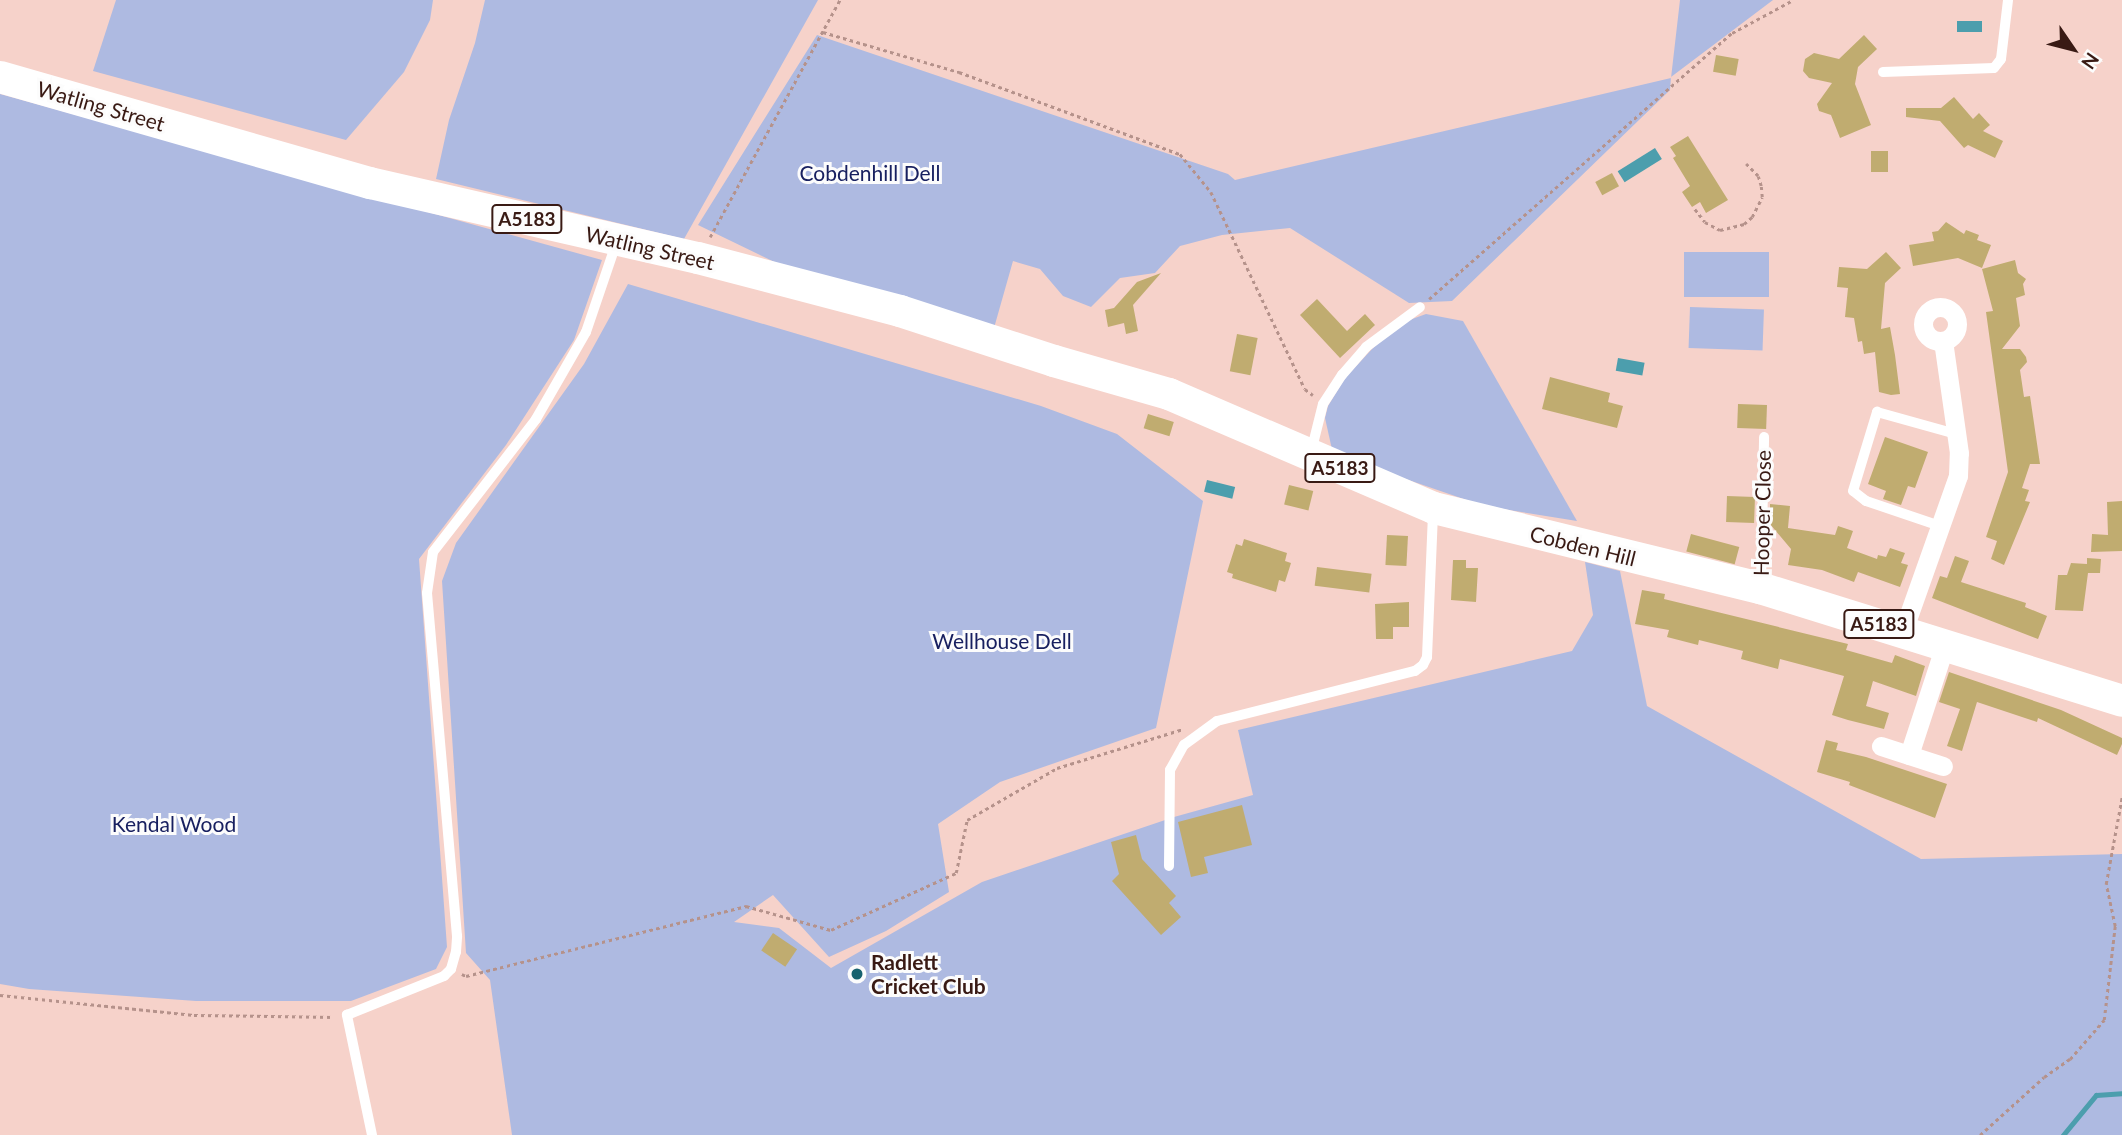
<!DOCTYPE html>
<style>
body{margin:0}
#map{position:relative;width:2122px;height:1135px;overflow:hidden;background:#f6d2ca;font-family:Lato,sans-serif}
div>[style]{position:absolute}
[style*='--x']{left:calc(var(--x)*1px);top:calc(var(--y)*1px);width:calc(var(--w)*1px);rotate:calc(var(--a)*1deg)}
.green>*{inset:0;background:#aebae1;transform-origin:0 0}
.water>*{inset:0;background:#4c9ead;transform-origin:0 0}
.stream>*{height:5px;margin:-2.5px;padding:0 2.5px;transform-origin:2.5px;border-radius:2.5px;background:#4c9ead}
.building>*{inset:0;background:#c0ac70;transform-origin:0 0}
.path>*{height:2.5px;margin-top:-1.25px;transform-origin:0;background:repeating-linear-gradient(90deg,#b5928b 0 3.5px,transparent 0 7px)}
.service>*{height:10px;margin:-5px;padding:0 5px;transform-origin:5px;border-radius:5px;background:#fff}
.minor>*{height:19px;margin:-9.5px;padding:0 9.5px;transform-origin:9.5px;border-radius:9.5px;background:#fff}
.minor>.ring{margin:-9.5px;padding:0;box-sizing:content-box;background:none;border:19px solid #fff;border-radius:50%}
.primary>*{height:32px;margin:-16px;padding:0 16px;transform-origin:16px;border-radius:16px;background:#fff}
.dots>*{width:19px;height:19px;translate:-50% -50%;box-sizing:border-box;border:4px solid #fcfcfc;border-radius:50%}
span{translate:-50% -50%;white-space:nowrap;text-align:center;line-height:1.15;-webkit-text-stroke:6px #fcfcfc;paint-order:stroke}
.shield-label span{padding:2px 5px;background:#fcfcfc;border:2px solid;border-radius:5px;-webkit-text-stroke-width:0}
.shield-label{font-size:19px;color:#391a14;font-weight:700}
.street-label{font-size:21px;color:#391a14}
.park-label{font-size:21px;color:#182060}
.poi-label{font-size:21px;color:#391a14;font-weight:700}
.left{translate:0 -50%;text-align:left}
.north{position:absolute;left:2038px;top:14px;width:70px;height:70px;-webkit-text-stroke:5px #fcfcfc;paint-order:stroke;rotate:125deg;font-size:19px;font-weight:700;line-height:28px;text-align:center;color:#391a14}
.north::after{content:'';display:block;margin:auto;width:24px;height:32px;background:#391a14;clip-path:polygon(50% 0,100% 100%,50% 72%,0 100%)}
</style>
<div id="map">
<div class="green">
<i style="clip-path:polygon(116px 0,433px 0,430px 20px,404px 72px,346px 140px,93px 71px)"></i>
<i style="clip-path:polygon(485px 0,818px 0,684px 239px,436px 179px,449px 120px,475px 43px)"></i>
<i style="clip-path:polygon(1680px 0,1773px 0,1671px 77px,1670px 90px,1452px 301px,1409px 303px,1290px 228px,1222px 235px,1180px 246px,1155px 273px,1120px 278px,1091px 307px,1063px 296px,1040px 269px,1013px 261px,994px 328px,791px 270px,698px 225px,817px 35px,1228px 174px,1235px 180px,1671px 78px)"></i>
<i style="clip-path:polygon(0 94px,602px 260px,574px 340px,506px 445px,419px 559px,447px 947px,436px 969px,351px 1001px,196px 1001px,29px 989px,0 984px)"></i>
<i style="left:1684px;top:252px;width:85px;height:45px"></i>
<i style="clip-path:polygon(628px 284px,1041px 406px,1117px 434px,1203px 501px,1156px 728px,1000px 782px,938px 824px,949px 892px,886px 931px,829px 957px,773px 895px,734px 922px,779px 928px,831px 968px,982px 882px,1174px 817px,1253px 795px,1238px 730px,1572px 651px,1593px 615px,1585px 562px,1620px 571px,1647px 706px,1921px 859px,2122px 854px,2122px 1135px,512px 1135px,490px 980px,466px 953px,442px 581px,456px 543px,584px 364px)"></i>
<i style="left:1690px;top:307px;width:74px;height:41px;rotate:2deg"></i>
<i style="clip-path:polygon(1426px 314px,1463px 321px,1577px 521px,1484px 506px,1333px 454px,1325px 418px,1328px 406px,1345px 378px,1373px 348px,1404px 322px)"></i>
</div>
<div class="water">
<i style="left:1982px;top:21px;width:11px;height:25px;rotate:90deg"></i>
<i style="left:1655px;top:148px;width:13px;height:44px;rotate:58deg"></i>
<i style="left:1618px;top:358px;width:27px;height:13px;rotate:10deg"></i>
<i style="left:1207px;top:480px;width:29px;height:12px;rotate:14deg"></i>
</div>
<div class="stream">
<i style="--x:2063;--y:1135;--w:52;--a:-50.5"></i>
<i style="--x:2096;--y:1095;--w:26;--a:-4"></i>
</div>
<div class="building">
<i style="clip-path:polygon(1864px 35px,1877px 49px,1858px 67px,1855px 84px,1871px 125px,1840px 138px,1831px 115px,1819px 111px,1817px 104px,1832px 83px,1809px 78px,1803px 71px,1805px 59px,1814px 53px,1839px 59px)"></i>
<i style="left:1716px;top:55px;width:23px;height:17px;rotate:10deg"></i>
<i style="clip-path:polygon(1954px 97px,1973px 119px,1979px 113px,1990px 125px,1983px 131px,2003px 141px,1995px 158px,1968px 145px,1964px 148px,1940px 121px,1906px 117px,1906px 108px,1941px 108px)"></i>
<i style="clip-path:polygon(1688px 136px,1728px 200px,1706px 213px,1700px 202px,1692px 207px,1682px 192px,1690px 186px,1673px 158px,1676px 156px,1670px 147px)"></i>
<i style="left:1871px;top:151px;width:17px;height:21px"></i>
<i style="left:1612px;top:173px;width:15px;height:19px;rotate:62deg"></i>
<i style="clip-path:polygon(1946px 222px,1964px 234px,1966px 230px,1979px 235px,1977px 240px,1991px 245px,1982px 268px,1958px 258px,1913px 266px,1909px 245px,1934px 241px,1932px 232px,1938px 231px)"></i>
<i style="clip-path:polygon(1886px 252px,1901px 268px,1885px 283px,1881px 329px,1890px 327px,1895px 355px,1900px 394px,1891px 395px,1879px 392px,1875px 352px,1864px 354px,1862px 341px,1858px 342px,1854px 318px,1845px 317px,1848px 288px,1837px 287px,1839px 267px,1867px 269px)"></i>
<i style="clip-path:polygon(2015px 260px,2018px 273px,2026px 279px,2023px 284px,2025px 295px,2016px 298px,2020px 326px,2002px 349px,2020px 349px,2026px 357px,2027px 362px,2020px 370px,2024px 397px,2030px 396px,2040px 464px,2030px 464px,2022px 488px,2029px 490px,2025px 501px,2030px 502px,2004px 565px,1991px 559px,1997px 541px,1986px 537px,2008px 472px,1986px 312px,1993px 311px,1982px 269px)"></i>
<i style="clip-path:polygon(1161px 273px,1133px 305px,1138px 331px,1126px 334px,1124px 323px,1108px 327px,1105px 310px,1114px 308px,1137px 282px)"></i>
<i style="clip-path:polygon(1317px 299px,1347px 331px,1365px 314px,1375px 325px,1340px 358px,1300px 315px)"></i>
<i style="left:1237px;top:334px;width:21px;height:38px;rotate:11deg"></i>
<i style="clip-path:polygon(1550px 377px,1610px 393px,1608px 402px,1623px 406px,1617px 428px,1542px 409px)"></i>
<i style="left:1738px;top:404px;width:29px;height:24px;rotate:2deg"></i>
<i style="left:1148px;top:414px;width:27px;height:15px;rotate:17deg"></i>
<i style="clip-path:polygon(1885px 437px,1928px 452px,1915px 488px,1908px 486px,1901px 505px,1883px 499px,1886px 491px,1868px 484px)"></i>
<i style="left:1289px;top:485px;width:25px;height:20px;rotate:14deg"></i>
<i style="left:1727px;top:496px;width:28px;height:26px;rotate:2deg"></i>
<i style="clip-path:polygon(2122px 501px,2122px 551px,2091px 552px,2092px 534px,2108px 535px,2107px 502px)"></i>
<i style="clip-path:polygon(1770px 504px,1790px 506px,1788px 528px,1835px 535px,1838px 526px,1853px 531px,1847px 548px,1877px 559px,1878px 555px,1886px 557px,1890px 548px,1905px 553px,1901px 563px,1908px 565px,1900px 587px,1858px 572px,1854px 582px,1822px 570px,1788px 565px,1791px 549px,1770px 524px)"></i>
<i style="left:1691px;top:534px;width:50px;height:18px;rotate:15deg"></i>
<i style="left:1387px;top:535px;width:21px;height:30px;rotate:3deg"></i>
<i style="clip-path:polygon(1244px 539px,1287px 553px,1285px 561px,1291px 563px,1285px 582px,1279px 580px,1276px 592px,1232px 578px,1233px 574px,1227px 572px,1236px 544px,1242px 546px)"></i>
<i style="clip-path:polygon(1955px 556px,1969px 561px,1961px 582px,2026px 603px,2025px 607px,2047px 616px,2038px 639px,1932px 598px,1940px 576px,1947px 578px)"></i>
<i style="clip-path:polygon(2087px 558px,2101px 559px,2100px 573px,2088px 573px,2083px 611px,2055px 610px,2058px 575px,2067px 575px,2071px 563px,2087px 564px)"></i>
<i style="clip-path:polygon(1453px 560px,1466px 560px,1466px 568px,1478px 568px,1476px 602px,1451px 600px)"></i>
<i style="left:1317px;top:567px;width:55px;height:19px;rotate:7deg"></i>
<i style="clip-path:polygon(1642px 590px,1665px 594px,1664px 599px,1848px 644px,1846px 650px,1892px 663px,1895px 655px,1925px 666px,1916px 696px,1873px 681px,1866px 706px,1889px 713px,1884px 729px,1848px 720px,1832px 715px,1844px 676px,1780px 659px,1778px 669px,1741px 659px,1743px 651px,1699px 640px,1698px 645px,1667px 637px,1669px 630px,1635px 624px)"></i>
<i style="clip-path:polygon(1409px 602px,1409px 627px,1393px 627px,1393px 639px,1376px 639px,1375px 604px)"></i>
<i style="clip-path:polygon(1949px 672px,2061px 710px,2122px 738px,2122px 744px,2117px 755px,2038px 718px,2037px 722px,1977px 702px,1962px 751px,1947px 746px,1960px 709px,1939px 702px)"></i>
<i style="clip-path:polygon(1826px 740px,1838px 743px,1836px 750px,1866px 757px,1947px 784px,1935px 818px,1849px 785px,1850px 782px,1817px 772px)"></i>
<i style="clip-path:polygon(1242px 805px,1252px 845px,1204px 857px,1208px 873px,1191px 877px,1178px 822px)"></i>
<i style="clip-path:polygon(1136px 835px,1142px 859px,1176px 896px,1169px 903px,1181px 917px,1161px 935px,1112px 881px,1119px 874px,1111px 842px)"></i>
<i style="left:773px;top:933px;width:29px;height:21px;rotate:34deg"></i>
</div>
<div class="path">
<i style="--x:823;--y:32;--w:142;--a:16.4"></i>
<i style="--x:959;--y:72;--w:236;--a:20.4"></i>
<i style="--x:1180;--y:154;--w:49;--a:50.8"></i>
<i style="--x:1211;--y:192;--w:218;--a:64.5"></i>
<i style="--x:1305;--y:389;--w:10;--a:37"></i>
<i style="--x:1695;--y:209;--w:16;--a:52"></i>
<i style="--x:1705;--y:222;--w:17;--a:28"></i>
<i style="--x:1720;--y:230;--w:25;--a:-14"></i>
<i style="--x:1744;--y:224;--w:11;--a:-41"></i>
<i style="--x:1752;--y:217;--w:22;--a:-63"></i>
<i style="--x:1762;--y:197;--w:11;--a:-95"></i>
<i style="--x:1761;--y:186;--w:10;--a:-107"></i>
<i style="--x:1758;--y:176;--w:17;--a:-135"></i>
<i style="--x:710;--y:237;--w:270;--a:-61.3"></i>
<i style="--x:1429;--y:299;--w:403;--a:-41.3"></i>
<i style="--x:1732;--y:33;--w:69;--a:-28.4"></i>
<i style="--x:462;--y:974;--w:4;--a:27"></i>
<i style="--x:466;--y:976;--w:289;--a:-14"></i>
<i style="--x:746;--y:906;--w:88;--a:15.8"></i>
<i style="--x:831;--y:930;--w:137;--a:-24.5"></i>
<i style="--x:956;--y:873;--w:54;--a:-78.3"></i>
<i style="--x:967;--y:820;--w:104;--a:-30"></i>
<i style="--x:1057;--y:768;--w:132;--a:-17.2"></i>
<i style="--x:0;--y:995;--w:195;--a:5.9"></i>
<i style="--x:194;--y:1015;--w:140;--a:0.8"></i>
<i style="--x:1980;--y:1135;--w:86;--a:-42.2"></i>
<i style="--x:2044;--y:1077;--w:32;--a:-35"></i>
<i style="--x:2070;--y:1059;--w:52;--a:-48.9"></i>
<i style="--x:2104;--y:1020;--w:95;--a:-83.3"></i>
<i style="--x:2115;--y:926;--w:43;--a:-102.1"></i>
<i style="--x:2106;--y:884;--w:88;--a:-79.6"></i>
</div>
<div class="service">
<i style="--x:1883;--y:72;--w:111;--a:-2.1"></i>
<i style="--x:1994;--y:68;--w:11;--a:-52"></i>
<i style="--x:2001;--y:59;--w:59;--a:-83.2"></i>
<i style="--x:1311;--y:452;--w:49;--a:-76"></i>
<i style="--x:1323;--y:404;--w:35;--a:-57"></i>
<i style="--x:1342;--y:375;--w:37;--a:-49"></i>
<i style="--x:1366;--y:347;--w:67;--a:-36.5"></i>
<i style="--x:1940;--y:526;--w:78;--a:-161.3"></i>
<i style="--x:1866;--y:501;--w:16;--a:-142"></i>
<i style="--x:1853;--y:491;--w:83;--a:-73.1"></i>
<i style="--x:1877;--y:412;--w:82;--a:15.6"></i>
<i style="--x:1761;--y:584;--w:147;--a:-88.8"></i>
<i style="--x:1169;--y:866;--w:96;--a:-89.4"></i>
<i style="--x:1170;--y:770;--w:29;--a:-61"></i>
<i style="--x:1184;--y:745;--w:41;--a:-36"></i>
<i style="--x:1217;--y:721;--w:204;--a:-14.2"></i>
<i style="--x:1415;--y:671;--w:10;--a:-37"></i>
<i style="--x:1423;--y:665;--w:9;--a:-63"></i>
<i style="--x:1427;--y:657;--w:145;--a:-87.6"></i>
<i style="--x:372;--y:1135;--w:123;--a:-101.8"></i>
<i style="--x:347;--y:1015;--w:105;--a:-21.9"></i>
<i style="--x:444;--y:976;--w:10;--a:-45"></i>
<i style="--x:451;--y:969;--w:18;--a:-74"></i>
<i style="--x:456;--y:952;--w:16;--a:-86"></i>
<i style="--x:457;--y:936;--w:344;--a:-95"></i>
<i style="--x:427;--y:593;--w:41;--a:-81.7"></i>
<i style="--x:433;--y:552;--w:168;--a:-52.2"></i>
<i style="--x:536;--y:419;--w:100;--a:-60.1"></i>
<i style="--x:586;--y:332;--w:93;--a:-71.2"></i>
</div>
<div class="minor">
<i class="ring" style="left:1923px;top:307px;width:15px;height:15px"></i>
<i style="--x:1903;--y:631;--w:164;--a:-70.5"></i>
<i style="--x:1958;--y:476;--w:23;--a:-88"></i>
<i style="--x:1959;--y:453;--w:113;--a:-98.1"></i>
<i style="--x:1881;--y:746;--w:65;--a:17.9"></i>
<i style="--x:1909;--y:755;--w:116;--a:-71.9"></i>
</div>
<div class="primary">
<i style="--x:0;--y:77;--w:385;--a:16"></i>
<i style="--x:370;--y:183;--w:336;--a:12.9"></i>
<i style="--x:698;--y:258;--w:209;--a:14.7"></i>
<i style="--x:900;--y:311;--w:162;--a:18"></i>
<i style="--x:1054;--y:361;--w:120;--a:16"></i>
<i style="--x:1169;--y:394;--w:288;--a:23.3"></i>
<i style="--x:1434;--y:508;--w:336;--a:13.8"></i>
<i style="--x:1760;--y:588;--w:379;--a:17.3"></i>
</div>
<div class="dots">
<i style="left:857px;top:974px;background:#17626f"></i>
</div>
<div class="shield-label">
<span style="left:527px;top:219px">A5183</span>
<span style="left:1340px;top:468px">A5183</span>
<span style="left:1879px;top:624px">A5183</span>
</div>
<div class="street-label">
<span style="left:101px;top:106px;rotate:16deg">Watling Street</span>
<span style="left:650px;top:248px;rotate:13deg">Watling Street</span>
<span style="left:1762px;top:513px;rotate:-89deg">Hooper Close</span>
<span style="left:1583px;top:546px;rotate:14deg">Cobden Hill</span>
</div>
<div class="park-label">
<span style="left:870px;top:173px">Cobdenhill Dell</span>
<span style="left:1002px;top:641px">Wellhouse Dell</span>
<span style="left:174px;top:824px">Kendal Wood</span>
</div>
<div class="poi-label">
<span class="left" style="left:871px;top:974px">Radlett<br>Cricket Club</span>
</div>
<div class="north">N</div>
</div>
